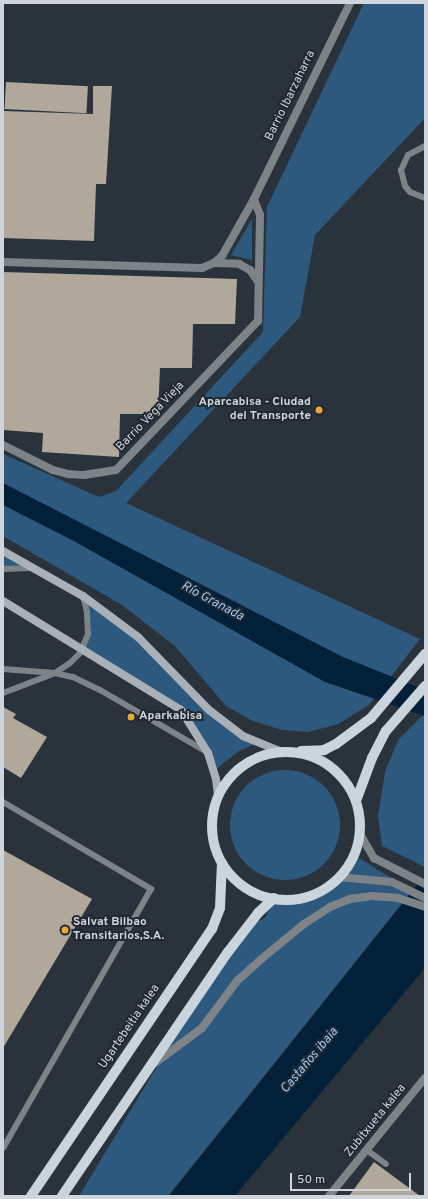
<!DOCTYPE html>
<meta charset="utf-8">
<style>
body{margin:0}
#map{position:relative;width:428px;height:1199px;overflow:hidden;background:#2a333c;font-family:Overpass,sans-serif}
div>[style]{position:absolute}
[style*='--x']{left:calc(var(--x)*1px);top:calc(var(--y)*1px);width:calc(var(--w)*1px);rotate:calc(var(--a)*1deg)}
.green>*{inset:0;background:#2d597f}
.round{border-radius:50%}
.water>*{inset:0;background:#022139}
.building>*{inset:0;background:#b1a89c;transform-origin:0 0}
.lane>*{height:6px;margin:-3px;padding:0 3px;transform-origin:3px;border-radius:3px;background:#7e8387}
.street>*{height:8px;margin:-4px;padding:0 4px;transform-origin:4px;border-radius:4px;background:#7e8387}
.secondary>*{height:8px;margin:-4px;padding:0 4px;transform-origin:4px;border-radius:4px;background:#a9b0b8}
.primary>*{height:10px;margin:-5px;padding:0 5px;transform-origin:5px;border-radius:5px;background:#cad4dd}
.primary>.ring{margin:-5px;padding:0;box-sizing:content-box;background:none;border:10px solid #cad4dd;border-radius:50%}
.dots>*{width:11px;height:11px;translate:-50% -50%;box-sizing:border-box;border:2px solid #202932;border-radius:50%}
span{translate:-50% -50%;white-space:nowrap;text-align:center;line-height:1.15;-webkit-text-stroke:4px #202932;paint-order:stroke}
.street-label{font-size:12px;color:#cfd5da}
.poi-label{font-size:12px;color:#cfd5da;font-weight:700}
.right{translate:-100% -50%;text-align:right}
.left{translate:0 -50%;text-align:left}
.water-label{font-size:13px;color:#9bc8f2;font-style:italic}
.frame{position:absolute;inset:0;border:4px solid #cfd5da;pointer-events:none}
.scale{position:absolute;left:290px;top:1173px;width:121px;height:18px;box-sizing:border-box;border:2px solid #cfd5da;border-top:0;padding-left:5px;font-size:12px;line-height:14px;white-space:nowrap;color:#cfd5da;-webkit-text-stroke:3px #202932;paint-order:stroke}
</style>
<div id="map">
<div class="green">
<i style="clip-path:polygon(364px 3px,425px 3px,425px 118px,315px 235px,300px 317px,126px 503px,420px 639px,369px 705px,338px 724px,308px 732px,282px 730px,253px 721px,226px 706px,175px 646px,122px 605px,3px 536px,3px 454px,99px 497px,116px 491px,263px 332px,267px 207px)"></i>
<i style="clip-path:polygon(252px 219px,252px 260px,231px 255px)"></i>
<i style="clip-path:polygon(3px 551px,32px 568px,3px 569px)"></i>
<i style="clip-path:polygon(83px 596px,138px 637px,209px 710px,258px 743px,239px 751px,211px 773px,208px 753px,181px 710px,83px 649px,88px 634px)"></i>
<i style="clip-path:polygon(422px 716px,425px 716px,425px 867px,382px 846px,378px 816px,385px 772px,398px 740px)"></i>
<i class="round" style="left:230px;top:770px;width:110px;height:110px"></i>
<i style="clip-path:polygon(354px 855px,412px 891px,168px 1196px,79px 1196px,217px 967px,247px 926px,265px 918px,274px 898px,300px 898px,327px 887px,339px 877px)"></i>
</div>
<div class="water">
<i style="clip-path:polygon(3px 483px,343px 657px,425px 690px,425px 716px,325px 682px,72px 540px,3px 505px)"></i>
<i style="clip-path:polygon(425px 875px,425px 968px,235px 1196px,169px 1196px)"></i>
</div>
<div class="building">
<i style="left:6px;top:82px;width:82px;height:27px;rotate:3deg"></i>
<i style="clip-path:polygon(93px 86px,112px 86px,106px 184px,96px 184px,94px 241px,3px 238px,3px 111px,93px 114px)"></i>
<i style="clip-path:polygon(3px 272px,237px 279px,235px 324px,193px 324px,192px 368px,160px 368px,158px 414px,120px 414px,119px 457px,42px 452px,43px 433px,3px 430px)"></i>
<i style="clip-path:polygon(3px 707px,16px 714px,13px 718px,47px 737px,21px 778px,3px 767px)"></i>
<i style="clip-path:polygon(3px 850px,92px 899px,3px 1048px)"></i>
<i style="clip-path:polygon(374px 1162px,420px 1196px,349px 1196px)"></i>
</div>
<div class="lane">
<i style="--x:425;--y:146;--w:19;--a:152"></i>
<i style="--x:408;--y:155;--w:17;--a:115"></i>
<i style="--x:401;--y:170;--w:16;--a:76"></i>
<i style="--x:405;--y:186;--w:8;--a:50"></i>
<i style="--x:410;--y:192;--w:16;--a:22"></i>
<i style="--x:3;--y:569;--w:29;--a:-2"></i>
<i style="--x:3;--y:669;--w:52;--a:4.4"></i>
<i style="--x:55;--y:673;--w:18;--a:13"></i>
<i style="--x:73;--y:677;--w:30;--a:26"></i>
<i style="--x:100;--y:690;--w:124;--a:30.1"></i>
<i style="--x:3;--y:693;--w:56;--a:-21"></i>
<i style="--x:55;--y:673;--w:18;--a:-34"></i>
<i style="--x:70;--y:663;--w:14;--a:-45"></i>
<i style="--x:80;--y:653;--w:21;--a:-67"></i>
<i style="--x:88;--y:634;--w:22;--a:-93"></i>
<i style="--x:87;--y:612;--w:16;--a:-104"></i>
<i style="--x:3;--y:802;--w:172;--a:30.4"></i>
<i style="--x:151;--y:889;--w:298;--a:119.7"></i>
<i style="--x:368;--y:1151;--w:22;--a:36"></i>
</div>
<div class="street">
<i style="--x:3;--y:262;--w:199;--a:1.7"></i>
<i style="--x:202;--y:268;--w:13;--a:-23"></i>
<i style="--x:214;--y:263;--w:25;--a:2"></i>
<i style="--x:239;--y:264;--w:13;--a:29"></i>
<i style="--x:250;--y:270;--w:14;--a:56"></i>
<i style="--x:214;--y:263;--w:11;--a:-41"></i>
<i style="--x:222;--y:256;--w:65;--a:-60.7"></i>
<i style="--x:254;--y:199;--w:218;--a:-63.9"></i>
<i style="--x:3;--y:445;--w:56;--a:26.6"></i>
<i style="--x:53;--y:470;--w:16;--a:15"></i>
<i style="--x:68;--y:474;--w:16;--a:4"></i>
<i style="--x:84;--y:475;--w:32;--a:-9"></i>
<i style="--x:116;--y:470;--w:206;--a:-46.4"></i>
<i style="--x:258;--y:321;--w:106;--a:-88.9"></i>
<i style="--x:260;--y:215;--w:17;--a:-111"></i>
<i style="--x:360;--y:834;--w:28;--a:60"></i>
<i style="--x:374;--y:858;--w:57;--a:27"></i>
<i style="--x:339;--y:877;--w:53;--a:5.4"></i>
<i style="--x:392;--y:882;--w:37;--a:26"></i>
<i style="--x:155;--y:1063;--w:59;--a:-36.7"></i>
<i style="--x:202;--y:1028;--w:59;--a:-53.3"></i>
<i style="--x:237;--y:981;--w:30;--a:-42"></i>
<i style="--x:259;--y:961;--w:58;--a:-39.4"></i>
<i style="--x:304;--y:924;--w:31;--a:-33"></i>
<i style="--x:330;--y:907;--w:22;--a:-22"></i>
<i style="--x:350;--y:899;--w:22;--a:-8"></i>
<i style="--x:372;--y:896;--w:26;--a:4"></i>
<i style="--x:398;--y:898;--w:28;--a:18"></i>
<i style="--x:329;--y:1196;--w:152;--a:-50.9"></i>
</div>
<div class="secondary">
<i style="--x:3;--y:551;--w:92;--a:29.4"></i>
<i style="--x:83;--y:596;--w:69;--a:36.7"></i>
<i style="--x:138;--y:637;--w:102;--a:45.8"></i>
<i style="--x:209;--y:710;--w:43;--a:37.4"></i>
<i style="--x:243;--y:736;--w:42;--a:22.3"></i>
<i style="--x:3;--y:601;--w:209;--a:31.5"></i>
<i style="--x:181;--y:710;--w:51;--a:57.9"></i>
<i style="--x:208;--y:753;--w:27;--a:73"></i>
<i style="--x:216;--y:779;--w:17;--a:83"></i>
</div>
<div class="primary">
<i style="--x:301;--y:751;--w:23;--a:-2"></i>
<i style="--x:324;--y:750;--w:13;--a:-27"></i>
<i style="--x:336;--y:744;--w:44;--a:-36.6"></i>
<i style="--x:371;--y:718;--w:84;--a:-49.8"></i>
<i class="ring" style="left:212px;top:752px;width:138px;height:138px"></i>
<i style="--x:356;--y:801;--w:46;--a:-69.6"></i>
<i style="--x:372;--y:758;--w:30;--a:-63"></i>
<i style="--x:386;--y:731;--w:60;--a:-49.1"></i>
<i style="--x:31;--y:1196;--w:323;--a:-55.9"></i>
<i style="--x:212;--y:929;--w:22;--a:-69"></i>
<i style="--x:220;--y:908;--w:45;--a:-87.5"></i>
<i style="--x:62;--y:1196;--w:295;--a:-55.8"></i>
<i style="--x:228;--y:952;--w:49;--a:-52.4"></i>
<i style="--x:258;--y:913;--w:22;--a:-43"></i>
</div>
<div class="dots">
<i style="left:319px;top:410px;background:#eba93a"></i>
<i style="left:131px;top:717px;background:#eba93a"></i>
<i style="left:65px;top:930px;background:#eba93a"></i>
</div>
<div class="street-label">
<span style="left:291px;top:96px;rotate:-64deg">Barrio Ibarzaharra</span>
<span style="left:151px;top:417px;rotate:-46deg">Barrio Vega Vieja</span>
<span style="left:130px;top:1027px;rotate:-56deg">Ugartebeitia kalea</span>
<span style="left:376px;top:1121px;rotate:-51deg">Zubitxueta kalea</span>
</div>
<div class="poi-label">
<span class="right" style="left:311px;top:410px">Aparcabisa - Ciudad<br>del Transporte</span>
<span class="left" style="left:139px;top:717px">Aparkabisa</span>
<span class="left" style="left:73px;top:930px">Salvat Bilbao<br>Transitarios,S.A.</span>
</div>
<div class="water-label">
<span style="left:212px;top:602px;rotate:28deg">Río Granada</span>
<span style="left:310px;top:1061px;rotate:-50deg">Castaños ibaia</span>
</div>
<div class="frame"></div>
<div class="scale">50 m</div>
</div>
